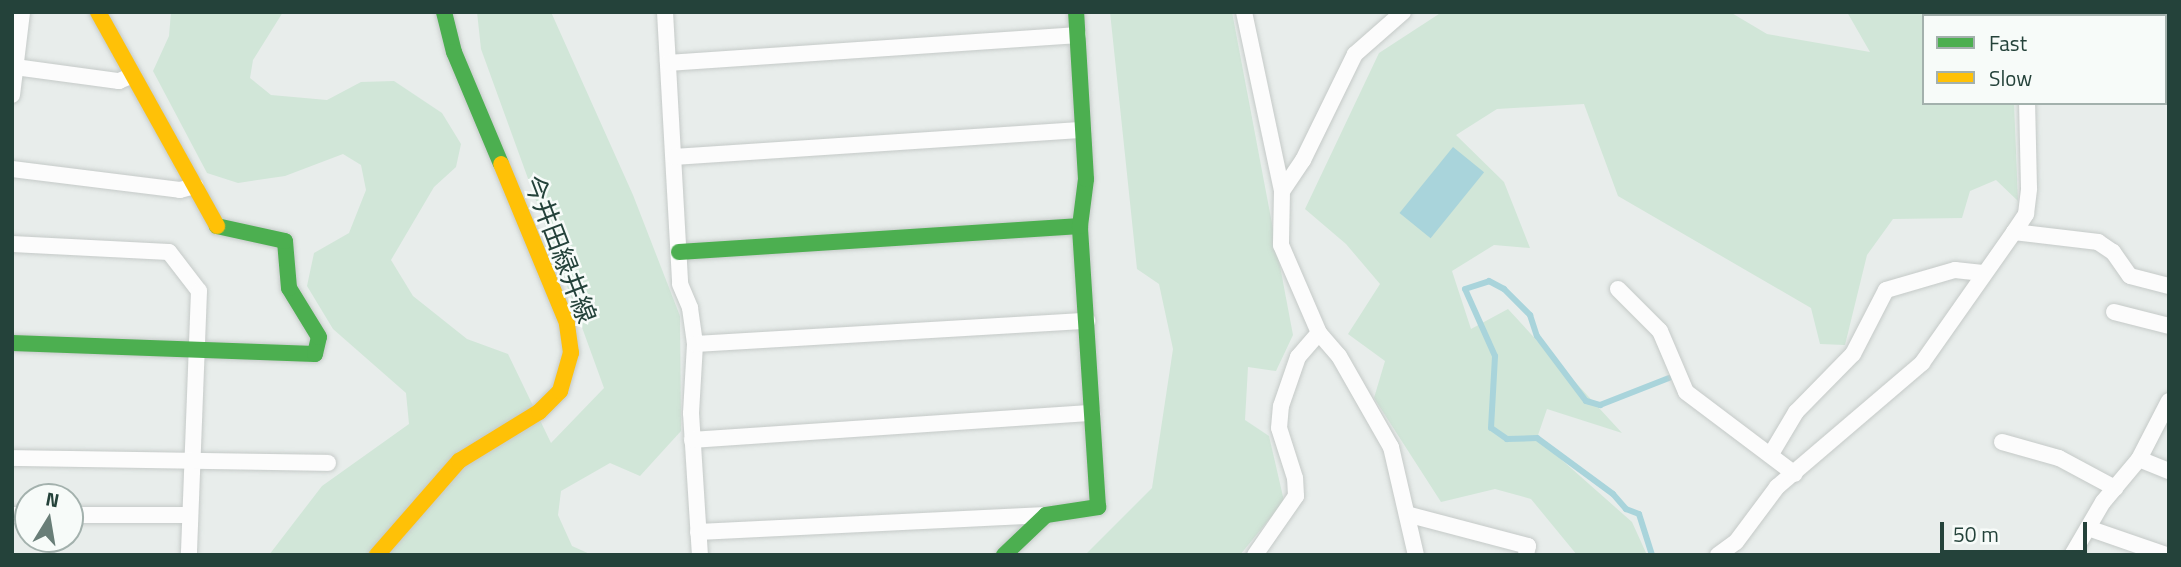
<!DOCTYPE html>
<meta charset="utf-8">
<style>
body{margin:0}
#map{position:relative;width:2181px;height:567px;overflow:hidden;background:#e8edeb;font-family:"Titillium Web","Noto Sans JP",sans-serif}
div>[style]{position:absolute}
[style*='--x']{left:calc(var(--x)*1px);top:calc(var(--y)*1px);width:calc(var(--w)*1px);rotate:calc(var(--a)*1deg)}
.green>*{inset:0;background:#d1e6d8}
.water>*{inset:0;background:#a9d4db;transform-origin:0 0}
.stream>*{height:6px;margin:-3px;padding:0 3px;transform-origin:3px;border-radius:3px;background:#a9d4db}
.roads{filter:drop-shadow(0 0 2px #c5cac8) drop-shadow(0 0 2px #c5cac8)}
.street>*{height:16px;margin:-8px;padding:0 8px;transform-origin:8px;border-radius:8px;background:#fcfcfc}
.fast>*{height:16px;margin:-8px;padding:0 8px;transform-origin:8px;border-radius:8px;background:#4caf50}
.slow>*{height:16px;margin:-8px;padding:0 8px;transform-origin:8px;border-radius:8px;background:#ffc107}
span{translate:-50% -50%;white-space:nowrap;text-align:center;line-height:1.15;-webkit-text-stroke:5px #f7fbf9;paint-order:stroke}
.street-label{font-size:26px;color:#24423a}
.frame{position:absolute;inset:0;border:14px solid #24423a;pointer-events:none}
.legend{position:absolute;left:1922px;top:14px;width:245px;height:91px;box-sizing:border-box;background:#f7fbf9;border:2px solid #a3b1ad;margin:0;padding:9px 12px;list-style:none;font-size:21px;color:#24423a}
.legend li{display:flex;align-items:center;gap:14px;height:35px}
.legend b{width:35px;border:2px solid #a3b1ad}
.north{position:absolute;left:14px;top:483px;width:70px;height:70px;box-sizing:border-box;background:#f7fbf9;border:2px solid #a3b1ad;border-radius:50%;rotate:11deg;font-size:19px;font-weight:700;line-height:28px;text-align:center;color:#24423a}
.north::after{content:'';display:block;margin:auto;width:24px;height:32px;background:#697e78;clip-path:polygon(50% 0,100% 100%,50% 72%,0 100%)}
.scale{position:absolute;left:1940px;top:522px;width:147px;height:32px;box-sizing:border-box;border:4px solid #24423a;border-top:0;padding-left:9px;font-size:21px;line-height:24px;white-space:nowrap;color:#24423a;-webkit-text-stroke:5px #f7fbf9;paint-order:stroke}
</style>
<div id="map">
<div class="green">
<i style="clip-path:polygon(171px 12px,283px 12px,253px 60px,250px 78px,271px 95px,327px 100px,361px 82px,394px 81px,442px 113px,461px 144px,456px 167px,434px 187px,391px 260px,413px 296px,467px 339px,508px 354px,551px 443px,604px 388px,481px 49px,477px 12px,551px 12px,633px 195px,680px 316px,681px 431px,640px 476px,610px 463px,561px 491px,558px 515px,572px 546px,592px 555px,269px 555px,322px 486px,409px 424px,406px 393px,333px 329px,307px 286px,314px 253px,349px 233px,366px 190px,361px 165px,343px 154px,285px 176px,238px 183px,207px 173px,153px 71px,169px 36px)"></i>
<i style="clip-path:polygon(1110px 12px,1232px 12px,1293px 335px,1276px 371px,1248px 367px,1245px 420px,1269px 436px,1284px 501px,1240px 555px,1085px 555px,1152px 488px,1173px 349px,1159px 284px,1137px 269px)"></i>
<i style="clip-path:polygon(1442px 12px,1730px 12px,1767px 34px,1870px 52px,1847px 12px,2013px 12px,1924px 16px,1924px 103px,2014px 103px,2018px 201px,1996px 180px,1970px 191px,1962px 218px,1893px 219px,1867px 255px,1845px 345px,1820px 344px,1811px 308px,1618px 196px,1584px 104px,1497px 109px,1456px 135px,1504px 182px,1530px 248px,1494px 245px,1452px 271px,1471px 329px,1508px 309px,1622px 433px,1547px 409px,1537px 438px,1632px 522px,1647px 555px,1577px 555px,1531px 499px,1495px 489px,1441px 502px,1374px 398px,1385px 361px,1348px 334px,1380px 284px,1346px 244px,1305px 209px,1379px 53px)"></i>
</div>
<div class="water">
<i style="left:1453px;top:147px;width:40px;height:85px;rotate:39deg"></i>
</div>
<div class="stream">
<i style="--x:1652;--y:555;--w:43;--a:-107.6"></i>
<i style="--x:1639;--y:514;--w:14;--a:-159"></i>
<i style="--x:1626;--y:509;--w:20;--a:-131"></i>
<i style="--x:1613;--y:494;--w:94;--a:-143.6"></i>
<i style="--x:1537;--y:438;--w:30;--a:178"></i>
<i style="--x:1507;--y:439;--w:19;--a:-145"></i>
<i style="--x:1491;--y:428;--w:72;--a:-86.8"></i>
<i style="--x:1495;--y:356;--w:73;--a:-114.1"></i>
<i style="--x:1465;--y:289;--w:25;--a:-18"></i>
<i style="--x:1489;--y:281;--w:17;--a:28"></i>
<i style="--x:1504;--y:289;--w:37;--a:45"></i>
<i style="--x:1530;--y:315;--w:22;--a:72"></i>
<i style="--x:1537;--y:336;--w:81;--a:53"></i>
<i style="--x:1586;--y:401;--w:15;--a:16"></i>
<i style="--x:1600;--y:405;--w:74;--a:-21.4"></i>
</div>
<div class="roads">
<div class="street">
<i style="--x:665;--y:12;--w:272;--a:86.8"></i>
<i style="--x:680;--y:284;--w:26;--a:67"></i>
<i style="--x:690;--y:308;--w:36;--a:82"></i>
<i style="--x:695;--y:344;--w:69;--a:93.3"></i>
<i style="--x:691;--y:413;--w:142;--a:86.4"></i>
<i style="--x:1244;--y:12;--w:183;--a:78"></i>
<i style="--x:1403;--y:12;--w:64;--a:138.8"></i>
<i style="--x:1355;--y:54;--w:118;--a:116.1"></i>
<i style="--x:1303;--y:160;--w:37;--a:124"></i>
<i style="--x:1282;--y:191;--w:54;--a:91.1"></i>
<i style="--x:1281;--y:245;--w:96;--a:66.6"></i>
<i style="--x:1319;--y:333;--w:30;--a:49"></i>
<i style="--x:1339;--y:356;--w:105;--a:60.3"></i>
<i style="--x:1391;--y:447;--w:111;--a:77"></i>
<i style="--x:2045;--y:16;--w:4;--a:-76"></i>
<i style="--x:668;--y:63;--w:411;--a:-3.9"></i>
<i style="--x:15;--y:67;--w:105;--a:7.7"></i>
<i style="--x:119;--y:81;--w:15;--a:-23"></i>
<i style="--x:12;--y:95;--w:84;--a:-83.1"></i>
<i style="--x:674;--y:157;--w:410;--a:-3.8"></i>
<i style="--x:12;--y:169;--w:169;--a:7.1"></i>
<i style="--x:180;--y:190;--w:16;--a:-15"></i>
<i style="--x:2014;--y:232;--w:85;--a:6.8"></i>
<i style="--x:2098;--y:242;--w:18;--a:34"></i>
<i style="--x:2113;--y:252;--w:29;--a:55"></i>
<i style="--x:2130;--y:276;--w:40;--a:14.4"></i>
<i style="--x:12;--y:244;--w:157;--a:2.9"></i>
<i style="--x:169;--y:252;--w:49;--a:52.4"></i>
<i style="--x:199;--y:291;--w:264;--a:92.2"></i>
<i style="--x:1618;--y:289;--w:59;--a:45"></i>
<i style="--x:1660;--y:331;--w:66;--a:66.9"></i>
<i style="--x:1686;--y:392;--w:136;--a:37"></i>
<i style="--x:2114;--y:312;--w:57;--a:14.3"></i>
<i style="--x:695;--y:344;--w:393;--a:-3.4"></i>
<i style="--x:692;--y:440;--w:401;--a:-3.9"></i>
<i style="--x:2002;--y:442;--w:59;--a:15.7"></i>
<i style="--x:2059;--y:458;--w:64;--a:28.2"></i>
<i style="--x:1771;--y:454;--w:49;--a:-59.2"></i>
<i style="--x:1796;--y:412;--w:81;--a:-45.5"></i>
<i style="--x:1853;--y:354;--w:72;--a:-62.7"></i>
<i style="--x:1886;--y:290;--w:72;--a:-16.2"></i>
<i style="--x:1955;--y:270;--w:28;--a:6"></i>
<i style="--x:12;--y:458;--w:316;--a:0.9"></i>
<i style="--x:2139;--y:459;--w:32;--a:22"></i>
<i style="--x:12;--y:515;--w:16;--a:0"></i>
<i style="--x:70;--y:515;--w:119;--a:0"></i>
<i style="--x:1410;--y:515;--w:122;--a:14.7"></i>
<i style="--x:1528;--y:546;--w:9;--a:103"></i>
<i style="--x:2088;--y:528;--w:83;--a:19.1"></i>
<i style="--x:698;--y:532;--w:348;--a:-2.8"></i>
<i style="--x:1255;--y:555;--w:72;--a:-55.2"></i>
<i style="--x:1296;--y:496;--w:18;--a:-93"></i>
<i style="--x:1295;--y:478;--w:52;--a:-107.7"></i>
<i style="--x:1279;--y:428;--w:22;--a:-85"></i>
<i style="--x:1281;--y:406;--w:52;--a:-70.9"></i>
<i style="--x:1298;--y:357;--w:32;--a:-49"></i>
<i style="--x:1718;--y:555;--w:22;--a:-36"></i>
<i style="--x:1736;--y:542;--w:69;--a:-53.3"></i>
<i style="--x:1777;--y:487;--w:191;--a:-40.5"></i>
<i style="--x:1922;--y:363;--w:160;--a:-54.9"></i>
<i style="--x:2014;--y:232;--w:22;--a:-56"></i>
<i style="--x:2026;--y:214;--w:26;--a:-83"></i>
<i style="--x:2029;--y:188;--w:85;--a:-91.3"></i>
<i style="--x:2072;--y:555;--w:61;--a:-59.7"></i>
<i style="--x:2103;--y:502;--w:56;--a:-50.1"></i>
<i style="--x:2139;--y:459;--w:65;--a:-62.7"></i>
</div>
<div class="fast">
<i style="--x:444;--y:12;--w:41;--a:76"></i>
<i style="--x:454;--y:52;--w:121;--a:67.2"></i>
<i style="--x:679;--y:252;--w:402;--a:-3.7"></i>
<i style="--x:12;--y:343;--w:303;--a:2.1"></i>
<i style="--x:315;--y:354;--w:17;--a:-77"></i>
<i style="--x:319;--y:337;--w:57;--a:-121.5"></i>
<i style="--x:289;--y:288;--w:47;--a:-94.9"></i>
<i style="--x:285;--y:241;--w:70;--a:-167.6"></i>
<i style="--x:1004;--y:555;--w:58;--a:-43.6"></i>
<i style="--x:1046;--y:515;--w:53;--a:-8.7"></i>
<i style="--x:1098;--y:507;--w:282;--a:-93.7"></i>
<i style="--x:1080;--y:226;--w:47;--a:-82.7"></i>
<i style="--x:1086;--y:179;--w:167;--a:-93.4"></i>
</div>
<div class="slow">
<i style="--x:98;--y:12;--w:245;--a:60.9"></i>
<i style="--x:377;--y:555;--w:125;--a:-48.9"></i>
<i style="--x:459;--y:461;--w:94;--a:-31.5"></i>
<i style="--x:539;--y:412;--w:30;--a:-45"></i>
<i style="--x:560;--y:391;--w:40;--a:-74"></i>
<i style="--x:571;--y:353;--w:30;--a:-98"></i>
<i style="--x:567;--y:323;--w:172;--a:-112.5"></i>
</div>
</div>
<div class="street-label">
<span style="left:560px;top:249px;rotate:69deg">今井田緑井線</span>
</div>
<div class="frame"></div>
<ul class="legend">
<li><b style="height:9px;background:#4caf50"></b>Fast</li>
<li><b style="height:9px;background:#ffc107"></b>Slow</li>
</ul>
<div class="north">N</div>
<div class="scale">50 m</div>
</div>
